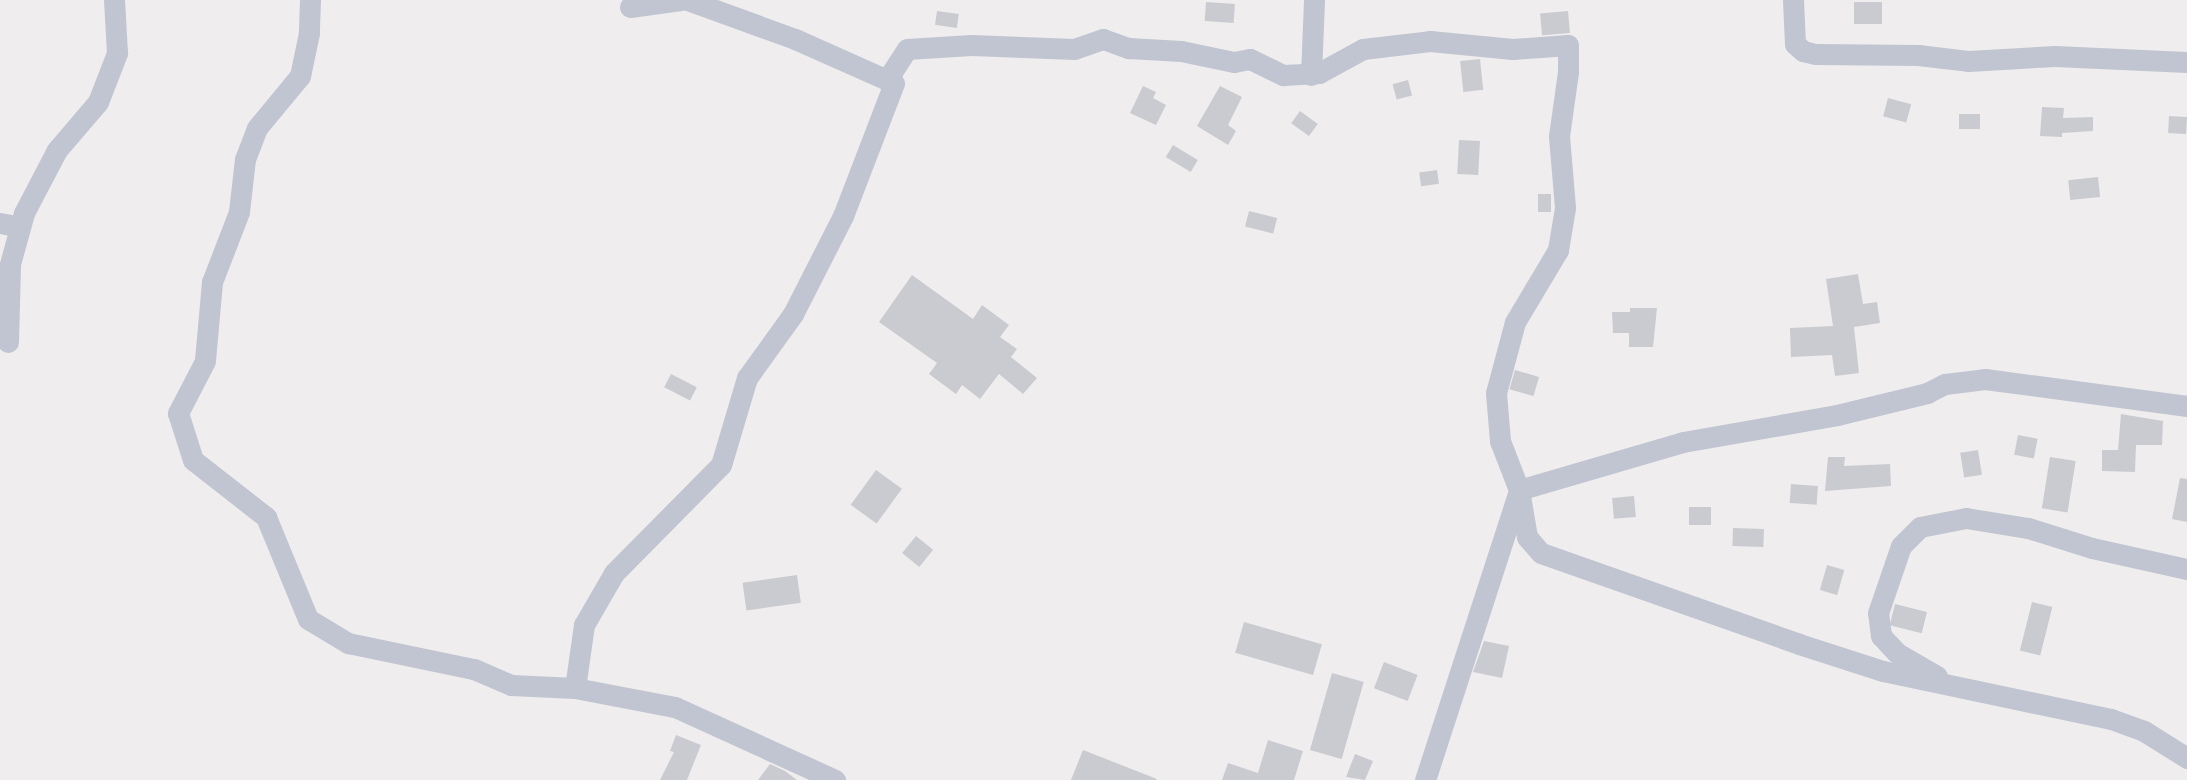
<!DOCTYPE html>
<style>
body{margin:0}
#map{position:relative;width:2187px;height:780px;overflow:hidden;background:#efeded;font-family:Rubik,sans-serif}
div>[style]{position:absolute}
[style*='--x']{left:calc(var(--x)*1px);top:calc(var(--y)*1px);width:calc(var(--w)*1px);rotate:calc(var(--a)*1deg)}
.building>*{inset:0;background:#cacbd1;transform-origin:0 0}
.street>*{height:21px;margin:-10.5px;padding:0 10.5px;transform-origin:10.5px;border-radius:10.5px;background:#c1c5d1}
span{translate:-50% -50%;white-space:nowrap;text-align:center;line-height:1.15;-webkit-text-stroke:4.5px #fff;paint-order:stroke}
</style>
<div id="map">
<div class="building">
<i style="left:1206px;top:2px;width:29px;height:19px;rotate:4deg"></i>
<i style="left:1854px;top:2px;width:28px;height:22px"></i>
<i style="left:937px;top:11px;width:22px;height:14px;rotate:8deg"></i>
<i style="left:1568px;top:11px;width:22px;height:28px;rotate:85deg"></i>
<i style="left:1480px;top:59px;width:31px;height:20px;rotate:84deg"></i>
<i style="left:1408px;top:80px;width:16px;height:16px;rotate:75deg"></i>
<i style="clip-path:polygon(1143px 86px,1156px 92px,1153px 98px,1166px 105px,1156px 125px,1130px 113px)"></i>
<i style="clip-path:polygon(1220px 86px,1242px 97px,1228px 125px,1236px 131px,1228px 145px,1197px 126px)"></i>
<i style="left:1888px;top:98px;width:24px;height:19px;rotate:15deg"></i>
<i style="clip-path:polygon(2042px 107px,2064px 108px,2063px 118px,2093px 117px,2093px 131px,2062px 133px,2062px 137px,2040px 136px)"></i>
<i style="left:1300px;top:111px;width:22px;height:15px;rotate:36deg"></i>
<i style="left:1959px;top:114px;width:21px;height:15px"></i>
<i style="left:2169px;top:116px;width:18px;height:17px;rotate:3deg"></i>
<i style="left:1459px;top:140px;width:21px;height:34px;rotate:3deg"></i>
<i style="left:1173px;top:145px;width:29px;height:14px;rotate:31deg"></i>
<i style="left:1437px;top:170px;width:14px;height:18px;rotate:82deg"></i>
<i style="left:2098px;top:177px;width:20px;height:30px;rotate:84deg"></i>
<i style="left:1538px;top:194px;width:13px;height:18px"></i>
<i style="left:1249px;top:211px;width:29px;height:16px;rotate:14deg"></i>
<i style="clip-path:polygon(1858px 274px,1863px 304px,1877px 302px,1880px 323px,1854px 327px,1859px 373px,1835px 376px,1832px 355px,1791px 357px,1790px 328px,1833px 326px,1826px 279px)"></i>
<i style="clip-path:polygon(912px 275px,973px 319px,982px 305px,1009px 325px,1000px 337px,1017px 349px,1011px 357px,1037px 378px,1023px 394px,999px 374px,980px 399px,962px 385px,956px 394px,929px 374px,937px 363px,879px 322px)"></i>
<i style="clip-path:polygon(1630px 308px,1657px 308px,1653px 347px,1629px 347px,1629px 333px,1613px 333px,1612px 312px,1630px 312px)"></i>
<i style="left:1515px;top:370px;width:25px;height:20px;rotate:16deg"></i>
<i style="left:671px;top:374px;width:29px;height:15px;rotate:27deg"></i>
<i style="clip-path:polygon(2121px 414px,2163px 421px,2162px 445px,2136px 445px,2135px 472px,2102px 471px,2102px 450px,2118px 450px)"></i>
<i style="left:2018px;top:435px;width:20px;height:20px;rotate:11deg"></i>
<i style="left:1978px;top:450px;width:25px;height:18px;rotate:81deg"></i>
<i style="clip-path:polygon(1828px 457px,1845px 457px,1844px 466px,1890px 464px,1891px 486px,1825px 491px)"></i>
<i style="left:2050px;top:457px;width:26px;height:52px;rotate:9deg"></i>
<i style="left:876px;top:470px;width:32px;height:43px;rotate:36deg"></i>
<i style="clip-path:polygon(2180px 478px,2187px 479px,2187px 522px,2172px 519px)"></i>
<i style="left:1791px;top:484px;width:27px;height:19px;rotate:4deg"></i>
<i style="left:1634px;top:496px;width:21px;height:22px;rotate:85deg"></i>
<i style="left:1689px;top:507px;width:22px;height:18px"></i>
<i style="left:1733px;top:528px;width:31px;height:18px;rotate:2deg"></i>
<i style="left:916px;top:536px;width:22px;height:22px;rotate:39deg"></i>
<i style="left:1827px;top:565px;width:18px;height:26px;rotate:16deg"></i>
<i style="left:797px;top:575px;width:28px;height:55px;rotate:82deg"></i>
<i style="left:2032px;top:602px;width:21px;height:50px;rotate:14deg"></i>
<i style="left:1895px;top:604px;width:33px;height:22px;rotate:14deg"></i>
<i style="left:1244px;top:622px;width:81px;height:32px;rotate:16deg"></i>
<i style="clip-path:polygon(1484px 641px,1509px 646px,1502px 678px,1473px 672px)"></i>
<i style="left:1384px;top:662px;width:36px;height:28px;rotate:21deg"></i>
<i style="left:1332px;top:673px;width:33px;height:80px;rotate:16deg"></i>
<i style="clip-path:polygon(676px 735px,701px 745px,687px 780px,660px 780px,674px 752px,670px 751px)"></i>
<i style="clip-path:polygon(1268px 740px,1303px 751px,1294px 780px,1222px 780px,1228px 763px,1258px 773px)"></i>
<i style="clip-path:polygon(1083px 750px,1157px 779px,1156px 780px,1071px 780px)"></i>
<i style="clip-path:polygon(1355px 754px,1373px 761px,1365px 780px,1346px 777px)"></i>
<i style="clip-path:polygon(770px 764px,785px 771px,797px 780px,758px 780px)"></i>
</div>
<div class="street">
<i style="--x:310;--y:0;--w:33;--a:92"></i>
<i style="--x:309;--y:33;--w:44;--a:101.8"></i>
<i style="--x:300;--y:76;--w:67;--a:129.6"></i>
<i style="--x:257;--y:128;--w:33;--a:111"></i>
<i style="--x:245;--y:159;--w:53;--a:96.5"></i>
<i style="--x:239;--y:212;--w:75;--a:111.1"></i>
<i style="--x:212;--y:282;--w:79;--a:95.1"></i>
<i style="--x:205;--y:361;--w:59;--a:117.4"></i>
<i style="--x:178;--y:413;--w:49;--a:72.3"></i>
<i style="--x:193;--y:460;--w:93;--a:38"></i>
<i style="--x:266;--y:517;--w:110;--a:67.6"></i>
<i style="--x:308;--y:619;--w:47;--a:31"></i>
<i style="--x:348;--y:643;--w:129;--a:11.7"></i>
<i style="--x:474;--y:669;--w:40;--a:23.4"></i>
<i style="--x:511;--y:685;--w:64;--a:2.7"></i>
<i style="--x:575;--y:688;--w:102;--a:10.8"></i>
<i style="--x:675;--y:707;--w:176;--a:24.5"></i>
<i style="--x:1793;--y:0;--w:44;--a:87.4"></i>
<i style="--x:1795;--y:44;--w:11;--a:41"></i>
<i style="--x:1803;--y:51;--w:12;--a:14"></i>
<i style="--x:1815;--y:54;--w:103;--a:0.6"></i>
<i style="--x:1918;--y:55;--w:50;--a:6.8"></i>
<i style="--x:1968;--y:61;--w:87;--a:-3.3"></i>
<i style="--x:2055;--y:56;--w:132;--a:2.6"></i>
<i style="--x:630;--y:7;--w:51;--a:-7.8"></i>
<i style="--x:1311;--y:75;--w:75;--a:-87.7"></i>
<i style="--x:891;--y:81;--w:9;--a:-84"></i>
<i style="--x:892;--y:72;--w:27;--a:-57"></i>
<i style="--x:907;--y:49;--w:64;--a:-3.6"></i>
<i style="--x:971;--y:45;--w:103;--a:2.2"></i>
<i style="--x:1074;--y:49;--w:31;--a:-19"></i>
<i style="--x:1103;--y:39;--w:27;--a:20"></i>
<i style="--x:1128;--y:48;--w:53;--a:3.2"></i>
<i style="--x:1181;--y:51;--w:54;--a:11.7"></i>
<i style="--x:1234;--y:62;--w:16;--a:-11"></i>
<i style="--x:1250;--y:59;--w:37;--a:26"></i>
<i style="--x:1283;--y:75;--w:36;--a:-3"></i>
<i style="--x:1319;--y:73;--w:50;--a:-28.6"></i>
<i style="--x:1363;--y:49;--w:67;--a:-6.8"></i>
<i style="--x:1430;--y:41;--w:83;--a:5.5"></i>
<i style="--x:1513;--y:49;--w:55;--a:-4.2"></i>
<i style="--x:1568;--y:45;--w:27;--a:90"></i>
<i style="--x:1568;--y:72;--w:65;--a:98"></i>
<i style="--x:1559;--y:136;--w:72;--a:85.2"></i>
<i style="--x:1565;--y:208;--w:43;--a:99.5"></i>
<i style="--x:1558;--y:250;--w:84;--a:120.8"></i>
<i style="--x:1515;--y:322;--w:73;--a:105"></i>
<i style="--x:1496;--y:393;--w:48;--a:85.2"></i>
<i style="--x:1500;--y:441;--w:53;--a:68.8"></i>
<i style="--x:1519;--y:490;--w:48;--a:80.3"></i>
<i style="--x:1527;--y:537;--w:21;--a:49"></i>
<i style="--x:1541;--y:553;--w:274;--a:19.4"></i>
<i style="--x:1799;--y:644;--w:88;--a:17.8"></i>
<i style="--x:1883;--y:671;--w:233;--a:11.9"></i>
<i style="--x:2111;--y:719;--w:35;--a:20"></i>
<i style="--x:2144;--y:731;--w:51;--a:32.1"></i>
<i style="--x:0;--y:223;--w:20;--a:11"></i>
<i style="--x:8;--y:342;--w:78;--a:-88.5"></i>
<i style="--x:10;--y:264;--w:53;--a:-74.6"></i>
<i style="--x:24;--y:213;--w:71;--a:-62.4"></i>
<i style="--x:57;--y:150;--w:63;--a:-49.5"></i>
<i style="--x:98;--y:102;--w:53;--a:-68.8"></i>
<i style="--x:117;--y:53;--w:53;--a:-93.2"></i>
<i style="--x:1937;--y:676;--w:46;--a:-150.1"></i>
<i style="--x:1897;--y:653;--w:23;--a:-133"></i>
<i style="--x:1881;--y:636;--w:23;--a:-97"></i>
<i style="--x:1878;--y:613;--w:71;--a:-71.1"></i>
<i style="--x:1901;--y:546;--w:27;--a:-45"></i>
<i style="--x:1920;--y:527;--w:47;--a:-11.1"></i>
<i style="--x:1966;--y:518;--w:63;--a:9.2"></i>
<i style="--x:2028;--y:528;--w:67;--a:17.4"></i>
<i style="--x:2092;--y:548;--w:97;--a:12.5"></i>
<i style="--x:575;--y:688;--w:64;--a:-81.9"></i>
<i style="--x:584;--y:625;--w:60;--a:-60"></i>
<i style="--x:614;--y:573;--w:152;--a:-45.3"></i>
<i style="--x:721;--y:465;--w:91;--a:-73.4"></i>
<i style="--x:747;--y:378;--w:79;--a:-54.3"></i>
<i style="--x:793;--y:314;--w:110;--a:-63"></i>
<i style="--x:843;--y:216;--w:142;--a:-69"></i>
<i style="--x:894;--y:83;--w:108;--a:-156"></i>
<i style="--x:795;--y:39;--w:114;--a:-160"></i>
<i style="--x:1425;--y:780;--w:305;--a:-72"></i>
<i style="--x:1519;--y:490;--w:171;--a:-16.3"></i>
<i style="--x:1683;--y:442;--w:156;--a:-9.9"></i>
<i style="--x:1837;--y:415;--w:93;--a:-13.7"></i>
<i style="--x:1927;--y:393;--w:20;--a:-27"></i>
<i style="--x:1945;--y:384;--w:40;--a:-7.1"></i>
<i style="--x:1985;--y:379;--w:204;--a:7.6"></i>
</div>
</div>
